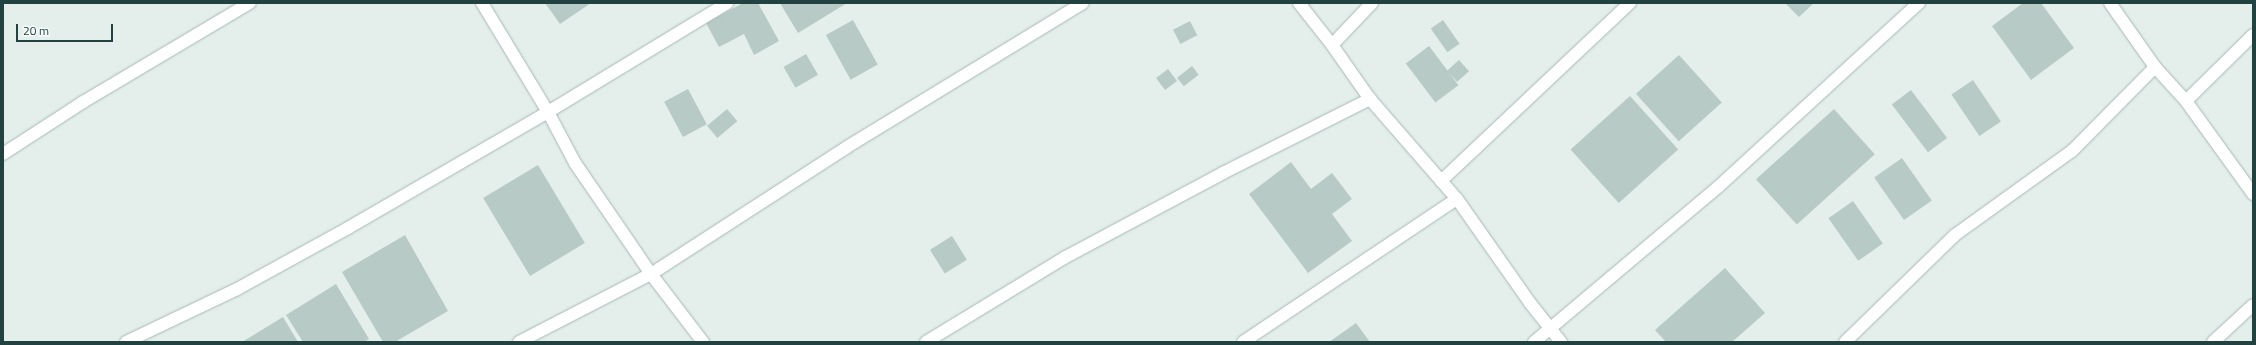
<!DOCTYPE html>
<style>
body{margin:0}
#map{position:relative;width:2256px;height:345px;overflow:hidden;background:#e4efec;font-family:"Titillium Web",sans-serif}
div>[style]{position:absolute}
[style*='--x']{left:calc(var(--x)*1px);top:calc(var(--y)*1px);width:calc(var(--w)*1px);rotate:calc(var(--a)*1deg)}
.building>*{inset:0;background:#b8cac6;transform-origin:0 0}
.roads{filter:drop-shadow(0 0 1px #a6b8b5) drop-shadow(0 0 1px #a6b8b5)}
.minor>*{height:12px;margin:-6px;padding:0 6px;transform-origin:6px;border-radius:6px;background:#fff}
span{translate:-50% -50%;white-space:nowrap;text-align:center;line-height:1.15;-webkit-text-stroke:3.5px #f5faf9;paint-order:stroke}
.frame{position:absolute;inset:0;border:4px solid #214240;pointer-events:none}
.scale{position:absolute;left:16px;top:24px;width:97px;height:18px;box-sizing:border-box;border:2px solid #214240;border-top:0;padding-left:5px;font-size:12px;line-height:14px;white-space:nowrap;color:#214240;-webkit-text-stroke:3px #f5faf9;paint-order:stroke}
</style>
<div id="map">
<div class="building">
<i style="clip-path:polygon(545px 3px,591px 3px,560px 24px)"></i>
<i style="clip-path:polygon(743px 3px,758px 3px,779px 41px,754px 55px,744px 34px,719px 47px,706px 23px)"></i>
<i style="clip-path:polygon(780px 3px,847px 3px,798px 33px)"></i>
<i style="clip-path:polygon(1785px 3px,1814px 3px,1799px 17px)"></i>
<i style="clip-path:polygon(2023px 3px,2041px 3px,2074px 48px,2031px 80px,1992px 26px)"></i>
<i style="left:853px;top:20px;width:51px;height:31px;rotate:61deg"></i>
<i style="left:1443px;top:20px;width:29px;height:15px;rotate:55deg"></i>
<i style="left:1190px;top:21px;width:16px;height:19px;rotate:63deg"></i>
<i style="left:1429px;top:46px;width:49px;height:29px;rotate:53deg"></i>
<i style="left:806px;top:54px;width:24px;height:26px;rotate:60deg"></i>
<i style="left:1679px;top:55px;width:64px;height:58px;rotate:48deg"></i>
<i style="left:1459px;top:60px;width:15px;height:16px;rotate:48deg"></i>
<i style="left:1192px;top:66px;width:11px;height:19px;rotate:52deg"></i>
<i style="left:1168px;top:69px;width:15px;height:15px;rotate:53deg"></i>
<i style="left:1973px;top:80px;width:50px;height:26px;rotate:56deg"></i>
<i style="left:688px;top:89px;width:40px;height:27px;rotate:62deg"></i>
<i style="left:1911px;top:90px;width:60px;height:24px;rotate:53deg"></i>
<i style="left:1630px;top:96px;width:72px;height:80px;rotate:48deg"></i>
<i style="left:727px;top:109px;width:16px;height:26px;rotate:50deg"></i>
<i style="left:1834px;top:109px;width:61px;height:105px;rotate:48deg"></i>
<i style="left:1902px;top:158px;width:52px;height:34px;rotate:55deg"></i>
<i style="clip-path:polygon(1291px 162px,1311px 189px,1332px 173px,1352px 199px,1332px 214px,1352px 241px,1308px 273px,1249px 194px)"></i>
<i style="left:538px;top:165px;width:91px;height:64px;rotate:59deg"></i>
<i style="left:1853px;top:201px;width:52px;height:30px;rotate:55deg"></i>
<i style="clip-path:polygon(405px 235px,448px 311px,395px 342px,383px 342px,342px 272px)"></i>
<i style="left:952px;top:236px;width:28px;height:26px;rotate:58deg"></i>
<i style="clip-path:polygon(1725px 268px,1765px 313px,1732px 342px,1666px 342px,1655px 330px)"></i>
<i style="clip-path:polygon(336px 284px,369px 339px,364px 342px,303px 342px,286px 315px)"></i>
<i style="clip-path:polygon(283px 317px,298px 342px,242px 342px)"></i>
<i style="clip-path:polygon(1356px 323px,1370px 342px,1329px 342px)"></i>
</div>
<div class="roads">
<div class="minor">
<i style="--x:482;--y:3;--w:127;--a:58.8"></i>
<i style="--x:548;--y:112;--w:58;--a:62.1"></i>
<i style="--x:575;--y:163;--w:135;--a:55.6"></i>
<i style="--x:651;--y:274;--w:234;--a:-32.9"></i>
<i style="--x:847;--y:147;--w:276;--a:-31.4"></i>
<i style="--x:1299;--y:3;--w:53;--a:51.8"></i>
<i style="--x:1332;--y:45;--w:58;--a:-46.4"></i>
<i style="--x:2110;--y:3;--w:78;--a:54.9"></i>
<i style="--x:2155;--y:67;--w:46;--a:47.6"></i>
<i style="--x:2186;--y:101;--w:115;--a:54.2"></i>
<i style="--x:1332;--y:45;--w:66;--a:54.9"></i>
<i style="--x:1370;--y:99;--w:133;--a:49"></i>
<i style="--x:1457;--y:199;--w:127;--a:54.9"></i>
<i style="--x:1530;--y:303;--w:50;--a:51.5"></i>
<i style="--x:2186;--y:101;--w:94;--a:-44.6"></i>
<i style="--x:3;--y:154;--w:95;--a:-33"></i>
<i style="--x:83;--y:102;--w:194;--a:-30.7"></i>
<i style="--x:1441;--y:181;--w:260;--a:-43.3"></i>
<i style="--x:126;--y:342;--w:123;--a:-25.5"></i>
<i style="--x:237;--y:289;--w:127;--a:-28.8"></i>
<i style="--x:348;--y:228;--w:231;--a:-30.1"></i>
<i style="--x:548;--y:112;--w:210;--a:-31.3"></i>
<i style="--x:519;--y:342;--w:148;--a:-27.3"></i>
<i style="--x:651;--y:274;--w:86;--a:52.6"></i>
<i style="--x:926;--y:342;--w:162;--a:-31.3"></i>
<i style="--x:1064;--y:258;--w:180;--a:-28.1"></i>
<i style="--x:1223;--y:173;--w:165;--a:-26.7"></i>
<i style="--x:1243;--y:342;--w:257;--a:-33.8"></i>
<i style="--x:1534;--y:342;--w:241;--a:-40.1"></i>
<i style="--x:1718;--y:187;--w:273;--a:-42.5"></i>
<i style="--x:1845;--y:342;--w:153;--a:-44.2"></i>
<i style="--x:1955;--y:235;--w:144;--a:-35.7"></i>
<i style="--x:2072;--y:151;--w:118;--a:-45.3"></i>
<i style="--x:2213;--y:342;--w:54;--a:-42.8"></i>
</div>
</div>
<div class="frame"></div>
<div class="scale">20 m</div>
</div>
